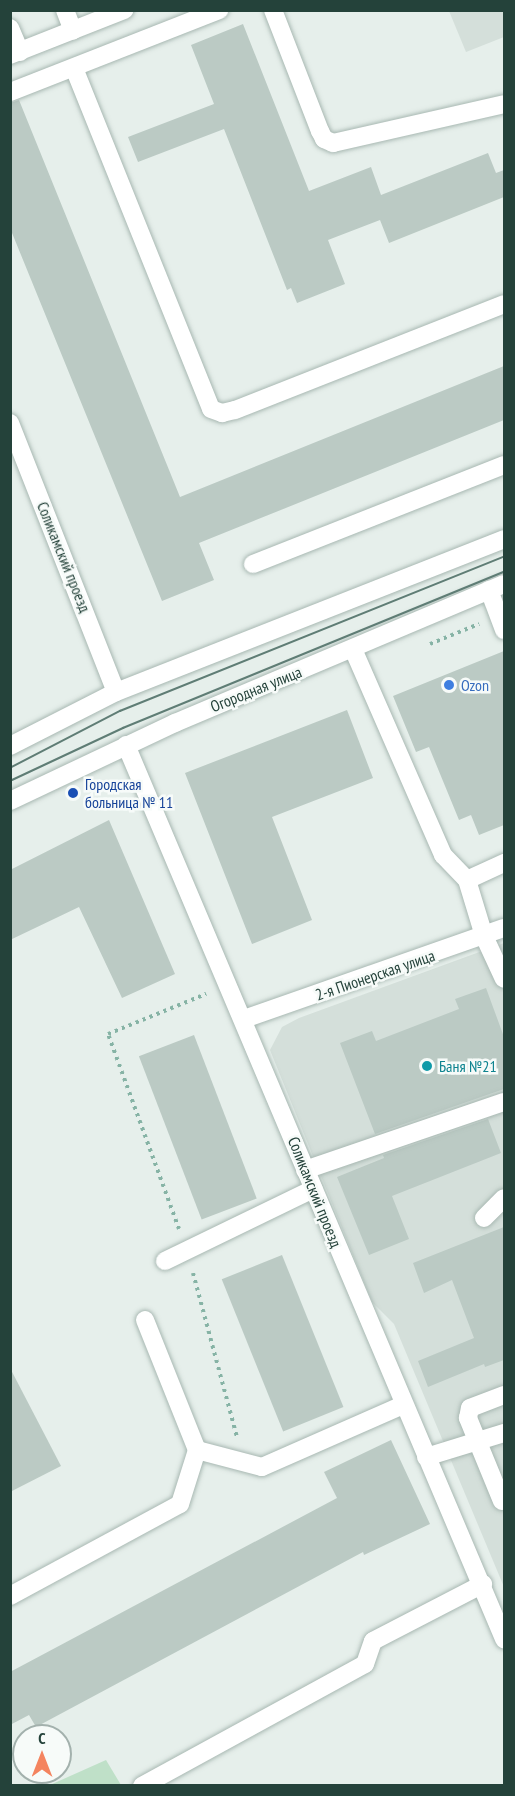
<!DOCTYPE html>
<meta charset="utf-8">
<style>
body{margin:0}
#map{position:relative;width:515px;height:1796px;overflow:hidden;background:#e6efeb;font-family:"PT Sans Narrow",sans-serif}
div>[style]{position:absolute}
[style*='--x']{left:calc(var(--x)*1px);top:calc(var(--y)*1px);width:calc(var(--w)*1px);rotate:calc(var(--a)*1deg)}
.built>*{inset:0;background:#d4dfda}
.green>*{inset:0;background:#bfe0c8}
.building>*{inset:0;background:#bbcac4;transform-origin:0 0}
.path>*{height:4px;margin-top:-2px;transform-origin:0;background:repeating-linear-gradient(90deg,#86b3a5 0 3px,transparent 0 7.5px)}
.roads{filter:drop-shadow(0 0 2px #a8b8b2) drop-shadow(0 0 2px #a8b8b2)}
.service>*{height:18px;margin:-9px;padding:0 9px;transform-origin:9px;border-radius:9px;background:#fff}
.minor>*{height:18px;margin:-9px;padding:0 9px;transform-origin:9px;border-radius:9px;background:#fff}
.tertiary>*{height:18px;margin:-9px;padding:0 9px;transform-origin:9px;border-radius:9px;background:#fff}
.tram>*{height:1.5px;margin:-0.75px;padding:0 0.75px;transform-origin:0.75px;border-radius:0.75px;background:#5f7d75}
.dots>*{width:16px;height:16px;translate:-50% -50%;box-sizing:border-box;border:3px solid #f7fbf9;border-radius:50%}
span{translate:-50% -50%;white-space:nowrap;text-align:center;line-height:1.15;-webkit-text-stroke:5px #f7fbf9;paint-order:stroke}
.street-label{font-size:16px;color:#24423a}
.shop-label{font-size:16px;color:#366cbe}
.left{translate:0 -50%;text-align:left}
.transit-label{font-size:16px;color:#164399}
.culture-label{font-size:16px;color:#0d838f}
.frame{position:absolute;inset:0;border:12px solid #24423a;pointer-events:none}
.north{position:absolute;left:12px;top:1724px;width:60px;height:60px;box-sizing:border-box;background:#f7fbf9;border:2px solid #a3b1ad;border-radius:50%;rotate:0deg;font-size:16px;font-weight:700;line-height:24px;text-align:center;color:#24423a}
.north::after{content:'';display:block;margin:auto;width:21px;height:27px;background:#f4845f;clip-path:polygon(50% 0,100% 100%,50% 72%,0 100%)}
</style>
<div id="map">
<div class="built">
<i style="clip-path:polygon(449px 11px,504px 11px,504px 37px,466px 52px)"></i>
<i style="clip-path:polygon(504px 943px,504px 1587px,394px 1324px,372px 1302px,270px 1050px,282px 1027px,299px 1018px)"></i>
</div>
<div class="green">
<i style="clip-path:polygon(106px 1760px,121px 1785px,50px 1785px)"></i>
</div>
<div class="building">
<i style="clip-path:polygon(243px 24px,309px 191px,371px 167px,381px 195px,488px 153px,496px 173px,504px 170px,504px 197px,389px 243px,380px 220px,328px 240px,345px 284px,297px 303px,291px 288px,287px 290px,224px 129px,138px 162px,128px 137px,214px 104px,191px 45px)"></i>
<i style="clip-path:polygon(19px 100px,180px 497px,504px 366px,504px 420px,199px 543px,214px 580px,162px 601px,10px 228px,10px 103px)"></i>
<i style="clip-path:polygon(504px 651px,504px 825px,479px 835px,471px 815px,459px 820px,429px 747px,416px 752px,393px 696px)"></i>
<i style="clip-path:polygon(347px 710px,373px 778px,272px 817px,312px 920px,252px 944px,185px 773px)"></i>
<i style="clip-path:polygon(109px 820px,175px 974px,122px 998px,79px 907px,10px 940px,10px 870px)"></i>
<i style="clip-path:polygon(486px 988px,504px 1037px,504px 1089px,375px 1134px,340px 1043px,372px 1031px,376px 1041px,459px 1009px,455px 999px)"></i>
<i style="left:194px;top:1035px;width:175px;height:59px;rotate:69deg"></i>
<i style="clip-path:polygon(488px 1119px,501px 1153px,392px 1196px,409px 1239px,369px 1255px,337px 1177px,384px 1158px,383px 1155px)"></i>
<i style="clip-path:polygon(504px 1227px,504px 1360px,485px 1367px,484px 1364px,428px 1387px,418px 1361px,474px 1338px,452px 1280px,424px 1293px,413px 1263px)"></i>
<i style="left:282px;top:1255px;width:164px;height:65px;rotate:68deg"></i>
<i style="clip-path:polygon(10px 1368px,61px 1466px,10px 1492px)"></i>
<i style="clip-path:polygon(391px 1440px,430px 1524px,364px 1555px,363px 1552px,36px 1727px,29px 1715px,10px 1725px,10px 1672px,337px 1498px,324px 1472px)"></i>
</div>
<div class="path">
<i style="--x:430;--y:644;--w:53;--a:-22.2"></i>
<i style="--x:179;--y:1229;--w:208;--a:-110"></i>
<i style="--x:108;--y:1034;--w:106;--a:-22.2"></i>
<i style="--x:193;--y:1273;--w:170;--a:75"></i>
</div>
<div class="roads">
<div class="service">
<i style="--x:65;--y:10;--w:22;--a:69"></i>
<i style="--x:273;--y:10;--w:130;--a:68.8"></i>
<i style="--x:320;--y:131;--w:9;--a:63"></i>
<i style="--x:324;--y:139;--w:10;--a:24"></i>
<i style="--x:333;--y:143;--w:175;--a:-12.8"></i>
<i style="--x:10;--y:28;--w:26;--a:67"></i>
<i style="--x:10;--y:55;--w:123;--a:-21.5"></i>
<i style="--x:74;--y:68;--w:367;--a:68.1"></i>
<i style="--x:211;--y:409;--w:12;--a:20"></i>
<i style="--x:222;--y:413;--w:13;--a:-13"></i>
<i style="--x:235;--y:410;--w:289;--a:-21.5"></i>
<i style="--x:10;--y:92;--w:225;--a:-21.4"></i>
<i style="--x:253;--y:564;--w:270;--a:-21.5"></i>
<i style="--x:489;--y:590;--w:43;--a:69.4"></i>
<i style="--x:353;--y:649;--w:225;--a:66.4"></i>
<i style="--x:443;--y:855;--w:35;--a:46"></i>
<i style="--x:467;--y:880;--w:59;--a:73.1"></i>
<i style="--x:484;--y:936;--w:47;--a:65.1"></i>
<i style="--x:467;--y:880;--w:41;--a:-24.7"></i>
<i style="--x:305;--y:1170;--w:210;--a:-18.9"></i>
<i style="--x:484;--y:1218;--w:28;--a:-45"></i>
<i style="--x:165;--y:1261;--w:165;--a:-25.9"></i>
<i style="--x:197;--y:1450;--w:67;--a:14.7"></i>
<i style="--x:262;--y:1467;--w:154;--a:-23.7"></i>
<i style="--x:426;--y:1457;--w:82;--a:-17.1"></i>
<i style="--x:502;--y:1501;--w:90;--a:-112.3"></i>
<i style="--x:468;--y:1418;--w:10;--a:-79"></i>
<i style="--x:470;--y:1408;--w:36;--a:-21"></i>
<i style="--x:10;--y:1596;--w:193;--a:-28.4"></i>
<i style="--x:180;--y:1504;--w:57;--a:-72.5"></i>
<i style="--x:197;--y:1450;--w:140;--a:-111.8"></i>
<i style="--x:142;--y:1786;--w:254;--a:-28.7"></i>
<i style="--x:365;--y:1664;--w:24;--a:-71"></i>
<i style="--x:373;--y:1641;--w:124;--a:-27.4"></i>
</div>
<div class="minor">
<i style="--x:10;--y:423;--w:289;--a:68.5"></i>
<i style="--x:126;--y:745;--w:971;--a:67.08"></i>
<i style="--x:244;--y:1019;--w:275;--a:-19.3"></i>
</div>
<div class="tertiary">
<i style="--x:10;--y:746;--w:119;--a:-27"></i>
<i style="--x:116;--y:692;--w:417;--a:-21.5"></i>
<i style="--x:10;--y:801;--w:183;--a:-25.3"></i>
<i style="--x:175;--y:723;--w:357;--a:-22.9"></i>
</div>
</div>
<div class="tram">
<i style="--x:10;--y:768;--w:124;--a:-27.4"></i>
<i style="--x:120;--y:711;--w:414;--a:-21.9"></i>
<i style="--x:10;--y:781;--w:125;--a:-25.1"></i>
<i style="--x:123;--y:728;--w:412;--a:-22.3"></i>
</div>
<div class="dots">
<i style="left:449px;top:685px;background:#3f7fe0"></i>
<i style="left:73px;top:793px;background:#1a4fb4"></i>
<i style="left:427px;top:1066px;background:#0f9aa8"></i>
</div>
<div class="street-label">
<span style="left:64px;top:557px;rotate:68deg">Соликамский проезд</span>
<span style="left:256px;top:689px;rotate:-22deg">Огородная улица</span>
<span style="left:375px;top:975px;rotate:-19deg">2-я Пионерская улица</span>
<span style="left:315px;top:1192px;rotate:68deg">Соликамский проезд</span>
</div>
<div class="shop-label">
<span class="left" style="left:461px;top:685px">Ozon</span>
</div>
<div class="transit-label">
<span class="left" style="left:85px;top:793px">Городская<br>больница № 11</span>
</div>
<div class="culture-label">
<span class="left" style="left:439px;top:1066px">Баня №21</span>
</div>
<div class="frame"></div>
<div class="north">С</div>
</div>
